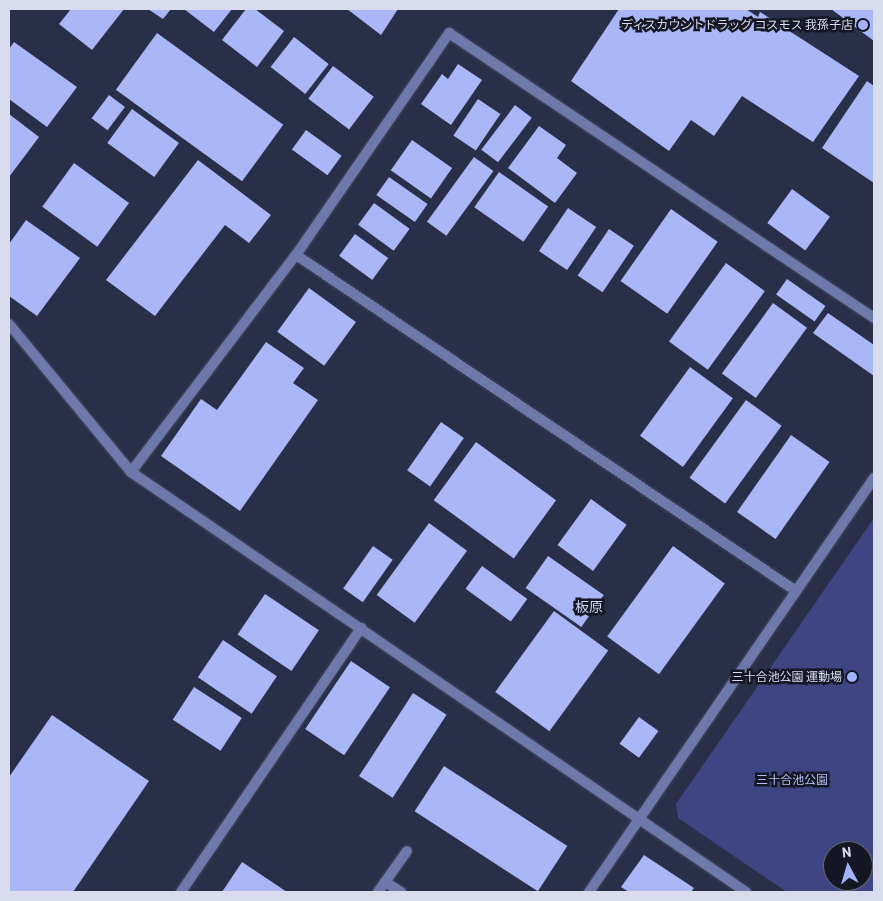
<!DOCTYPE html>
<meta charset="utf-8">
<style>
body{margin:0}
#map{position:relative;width:883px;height:901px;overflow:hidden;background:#2a2f49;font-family:Barlow,"Noto Sans JP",sans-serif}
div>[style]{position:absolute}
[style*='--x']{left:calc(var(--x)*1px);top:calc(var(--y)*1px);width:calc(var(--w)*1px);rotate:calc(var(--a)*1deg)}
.green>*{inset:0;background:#3d4682}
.building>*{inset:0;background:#a9b7f7;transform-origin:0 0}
.roads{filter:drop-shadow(0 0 1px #464b63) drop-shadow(0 0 1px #464b63)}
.minor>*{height:10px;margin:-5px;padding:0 5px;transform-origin:5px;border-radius:5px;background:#6d78ab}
.dots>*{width:14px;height:14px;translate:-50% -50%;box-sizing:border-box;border:2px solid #151824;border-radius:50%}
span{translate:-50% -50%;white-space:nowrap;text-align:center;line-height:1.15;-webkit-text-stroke:5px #151824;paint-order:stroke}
.poi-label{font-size:12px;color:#d8dced}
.right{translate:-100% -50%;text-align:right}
.park-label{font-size:12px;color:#b0befb}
.neighbourhood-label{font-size:14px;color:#ccd4f6}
.frame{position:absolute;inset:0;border:10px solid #d8dced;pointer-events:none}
.north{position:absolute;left:823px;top:841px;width:50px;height:50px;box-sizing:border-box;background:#151824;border:1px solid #636674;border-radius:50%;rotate:354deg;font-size:14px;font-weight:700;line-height:20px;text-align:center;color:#d8dced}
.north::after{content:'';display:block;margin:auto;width:18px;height:22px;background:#a3b2fd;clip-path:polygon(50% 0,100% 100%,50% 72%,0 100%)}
</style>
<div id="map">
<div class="green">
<i style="clip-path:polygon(evenodd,874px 518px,874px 892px,787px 892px,678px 818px,676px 804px,874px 518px,833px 851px,863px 851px,863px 881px,833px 881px,833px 851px)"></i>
</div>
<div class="building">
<i style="clip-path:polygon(71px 9px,124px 9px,92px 50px,59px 24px)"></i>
<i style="clip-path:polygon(148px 9px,171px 9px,163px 19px)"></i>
<i style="clip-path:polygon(184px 9px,232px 9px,214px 32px)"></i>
<i style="clip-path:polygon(246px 9px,255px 9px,284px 31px,257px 67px,222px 40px)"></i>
<i style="clip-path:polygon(347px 9px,398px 9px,381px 35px)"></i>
<i style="clip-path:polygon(619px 9px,746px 9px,758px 17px,760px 12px,859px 76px,813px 142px,742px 96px,714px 136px,691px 120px,669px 151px,571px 81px)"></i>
<i style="clip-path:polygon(831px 9px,874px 9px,874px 41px)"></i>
<i style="left:157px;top:33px;width:156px;height:70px;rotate:36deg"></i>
<i style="left:294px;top:37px;width:44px;height:38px;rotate:38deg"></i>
<i style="clip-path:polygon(14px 42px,77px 87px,47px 127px,9px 99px,9px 49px)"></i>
<i style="clip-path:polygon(458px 64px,482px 80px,451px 125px,421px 104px,442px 74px,448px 79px)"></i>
<i style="left:333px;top:66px;width:51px;height:41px;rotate:37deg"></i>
<i style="clip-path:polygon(867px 81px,874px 86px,874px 183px,822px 148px)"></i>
<i style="left:109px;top:95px;width:20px;height:29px;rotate:37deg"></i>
<i style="left:478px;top:99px;width:27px;height:44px;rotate:34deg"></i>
<i style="left:515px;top:105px;width:21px;height:56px;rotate:37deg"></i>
<i style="left:132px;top:109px;width:58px;height:42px;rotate:36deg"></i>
<i style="clip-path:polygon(9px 114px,39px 137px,9px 177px)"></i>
<i style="clip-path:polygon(539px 126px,566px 145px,557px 158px,577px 173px,555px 203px,508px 168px)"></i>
<i style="left:306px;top:130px;width:44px;height:24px;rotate:36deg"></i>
<i style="left:412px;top:140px;width:49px;height:37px;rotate:35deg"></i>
<i style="left:474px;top:157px;width:24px;height:80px;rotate:36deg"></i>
<i style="clip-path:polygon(198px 160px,271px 215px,249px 243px,225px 225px,155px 316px,106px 280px)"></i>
<i style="left:74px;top:163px;width:68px;height:54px;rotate:36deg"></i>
<i style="left:499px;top:172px;width:60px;height:43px;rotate:35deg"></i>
<i style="left:389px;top:177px;width:47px;height:22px;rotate:35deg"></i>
<i style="left:792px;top:189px;width:47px;height:42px;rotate:36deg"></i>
<i style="left:374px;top:203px;width:44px;height:27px;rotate:36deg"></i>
<i style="left:568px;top:208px;width:34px;height:52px;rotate:34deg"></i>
<i style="left:671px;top:209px;width:57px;height:88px;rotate:35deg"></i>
<i style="clip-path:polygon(26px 220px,80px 258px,37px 316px,9px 296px,9px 244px)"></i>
<i style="left:609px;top:229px;width:30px;height:56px;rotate:34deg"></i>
<i style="left:355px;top:234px;width:41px;height:27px;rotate:36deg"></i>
<i style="left:726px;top:263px;width:48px;height:97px;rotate:36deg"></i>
<i style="left:787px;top:279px;width:47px;height:19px;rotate:35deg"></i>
<i style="left:309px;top:288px;width:58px;height:54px;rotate:36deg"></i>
<i style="left:773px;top:303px;width:42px;height:87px;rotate:36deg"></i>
<i style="clip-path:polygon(828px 313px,874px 345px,874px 376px,813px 333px)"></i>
<i style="clip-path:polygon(266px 342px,304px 368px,293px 383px,318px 400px,240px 511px,161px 456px,201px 399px,217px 410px)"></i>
<i style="left:690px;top:367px;width:53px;height:85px;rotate:36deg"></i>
<i style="left:746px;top:400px;width:44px;height:96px;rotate:36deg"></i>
<i style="left:441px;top:422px;width:28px;height:59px;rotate:35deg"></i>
<i style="left:791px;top:435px;width:47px;height:94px;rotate:35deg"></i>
<i style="left:476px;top:442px;width:99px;height:72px;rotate:36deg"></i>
<i style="left:591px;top:499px;width:44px;height:57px;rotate:36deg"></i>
<i style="left:429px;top:523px;width:47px;height:89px;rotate:36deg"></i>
<i style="left:373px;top:546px;width:24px;height:52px;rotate:35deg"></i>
<i style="left:673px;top:546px;width:64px;height:112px;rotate:36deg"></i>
<i style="left:548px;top:556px;width:68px;height:39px;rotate:35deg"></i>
<i style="left:482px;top:566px;width:56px;height:28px;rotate:36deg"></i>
<i style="left:265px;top:594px;width:65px;height:49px;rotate:34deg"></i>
<i style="left:554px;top:611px;width:67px;height:100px;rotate:36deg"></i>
<i style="left:223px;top:640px;width:65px;height:45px;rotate:34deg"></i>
<i style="left:351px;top:661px;width:47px;height:82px;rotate:34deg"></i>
<i style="left:194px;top:687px;width:57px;height:39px;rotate:33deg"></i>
<i style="left:413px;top:693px;width:40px;height:99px;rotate:33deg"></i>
<i style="clip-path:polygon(52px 715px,149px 781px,73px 892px,9px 892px,9px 777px)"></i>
<i style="left:639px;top:717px;width:24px;height:33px;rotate:36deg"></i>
<i style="left:444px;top:766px;width:147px;height:54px;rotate:33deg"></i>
<i style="clip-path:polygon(644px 855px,694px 888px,691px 892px,629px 892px,621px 887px)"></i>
<i style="clip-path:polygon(242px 862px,287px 892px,222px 892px)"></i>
</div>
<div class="roads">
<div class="minor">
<i style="--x:296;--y:255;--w:602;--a:33.9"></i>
<i style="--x:9;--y:324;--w:192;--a:50.5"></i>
<i style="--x:131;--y:472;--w:745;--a:34.33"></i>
<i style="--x:131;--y:472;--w:273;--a:-52.8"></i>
<i style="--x:296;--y:255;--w:270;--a:-55.4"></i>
<i style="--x:449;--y:33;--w:512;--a:33.85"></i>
<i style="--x:385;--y:882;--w:19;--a:32"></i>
<i style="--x:181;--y:892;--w:320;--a:-55.7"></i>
<i style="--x:378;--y:892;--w:50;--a:-54.7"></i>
<i style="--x:589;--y:892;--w:503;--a:-55.46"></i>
</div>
</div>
<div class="dots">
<i style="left:863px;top:25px;background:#a3b2fd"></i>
<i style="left:852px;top:677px;background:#a3b2fd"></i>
</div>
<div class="poi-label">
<span class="right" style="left:853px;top:25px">ディスカウントドラッグ コスモス 我孫子店</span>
<span class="right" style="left:842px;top:677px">三十合池公園 運動場</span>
</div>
<div class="park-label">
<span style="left:792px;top:780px">三十合池公園</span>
</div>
<div class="neighbourhood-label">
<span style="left:589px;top:607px">板原</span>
</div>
<div class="frame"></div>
<div class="north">N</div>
</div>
